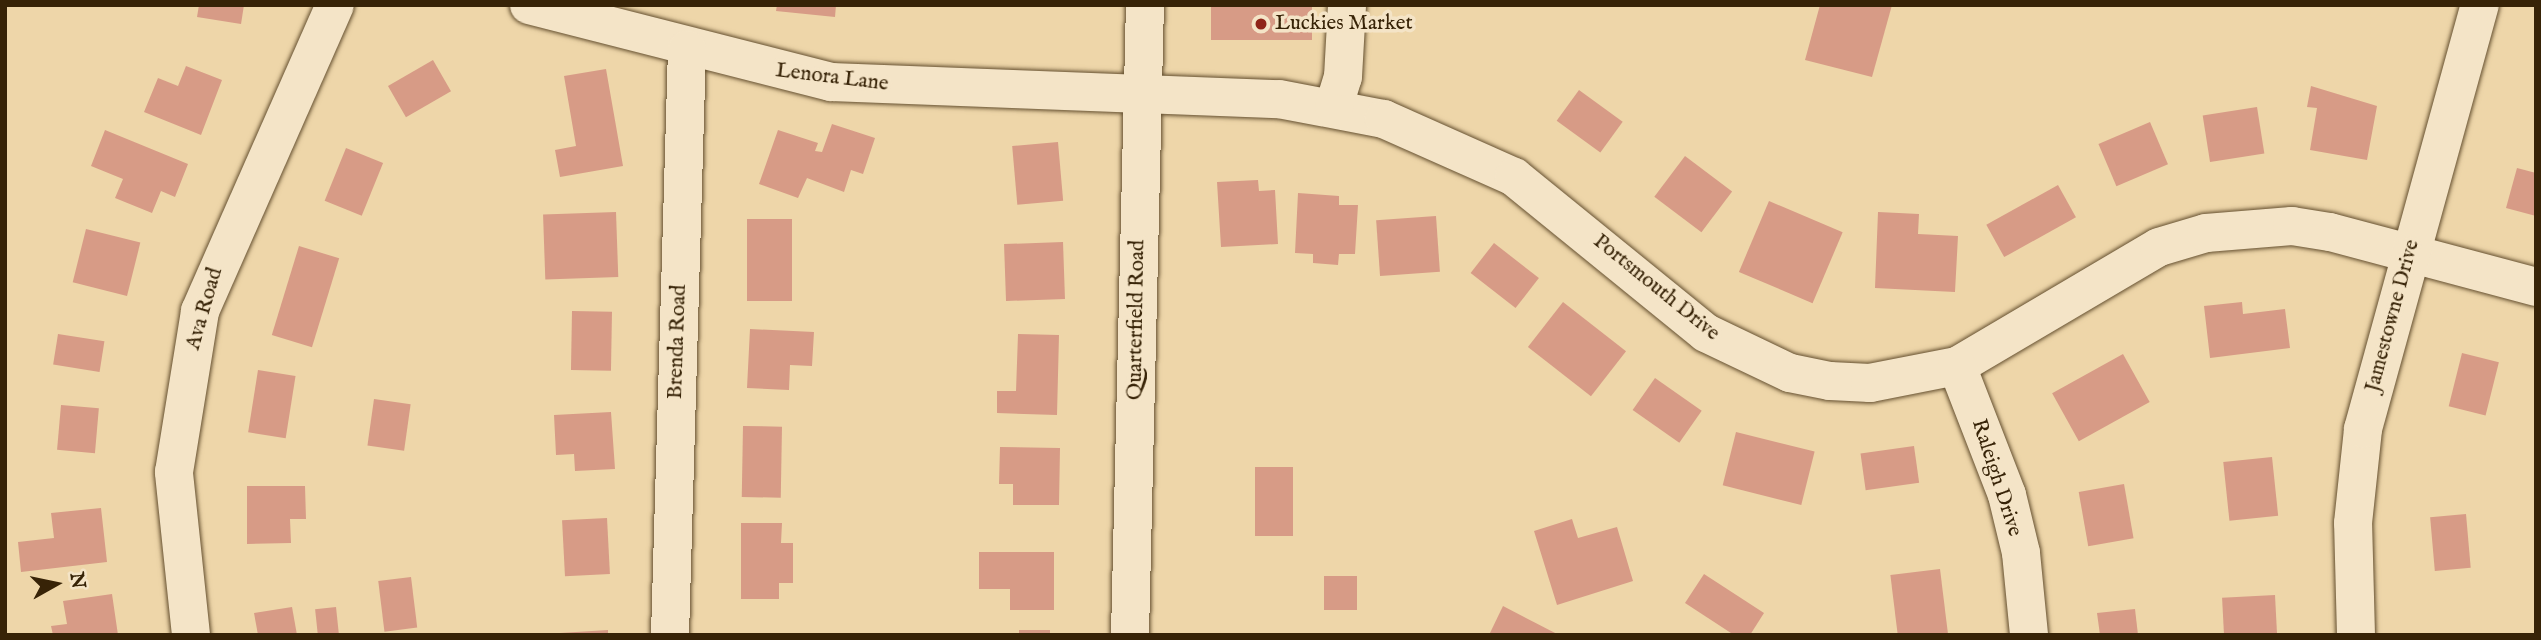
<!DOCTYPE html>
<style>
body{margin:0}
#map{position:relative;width:2541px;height:640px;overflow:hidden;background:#eed6a9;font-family:"IM FELL English",serif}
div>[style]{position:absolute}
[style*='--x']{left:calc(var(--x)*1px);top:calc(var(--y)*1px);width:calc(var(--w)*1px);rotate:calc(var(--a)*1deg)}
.building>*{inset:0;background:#d79b86;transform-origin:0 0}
.roads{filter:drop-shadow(0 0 2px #655030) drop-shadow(0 0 2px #655030)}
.minor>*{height:38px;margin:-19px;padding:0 19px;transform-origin:19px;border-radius:19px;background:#f4e4c7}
.dots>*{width:19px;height:19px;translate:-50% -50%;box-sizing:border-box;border:4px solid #f4e4c7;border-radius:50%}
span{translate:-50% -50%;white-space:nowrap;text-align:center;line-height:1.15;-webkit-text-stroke:7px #f4e4c7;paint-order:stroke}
.poi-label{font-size:21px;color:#372307}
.left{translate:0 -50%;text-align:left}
.street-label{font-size:21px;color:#372307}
.frame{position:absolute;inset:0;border:7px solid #372307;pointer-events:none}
.north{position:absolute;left:21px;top:549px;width:70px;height:70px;-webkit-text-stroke:5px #f4e4c7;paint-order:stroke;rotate:81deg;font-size:19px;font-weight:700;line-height:28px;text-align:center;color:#372307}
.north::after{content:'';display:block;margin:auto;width:24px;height:32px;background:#372307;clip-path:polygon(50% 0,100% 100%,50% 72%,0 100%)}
</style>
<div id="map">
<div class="building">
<i style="clip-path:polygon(199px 5px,244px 5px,241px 24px,197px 17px)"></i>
<i style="clip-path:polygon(777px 5px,836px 5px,835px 17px,776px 11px)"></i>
<i style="left:1211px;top:5px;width:101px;height:35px"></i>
<i style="clip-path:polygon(1820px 5px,1892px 5px,1872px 77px,1805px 60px)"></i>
<i style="left:433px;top:60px;width:36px;height:52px;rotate:60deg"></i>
<i style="clip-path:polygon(186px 66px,222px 80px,201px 135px,144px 112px,158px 78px,178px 86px)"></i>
<i style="clip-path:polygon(606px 69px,623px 166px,560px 177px,555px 150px,576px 146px,564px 76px)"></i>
<i style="clip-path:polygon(2311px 86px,2377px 106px,2367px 160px,2310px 150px,2317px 108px,2307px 107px)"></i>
<i style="left:1579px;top:90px;width:54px;height:38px;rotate:36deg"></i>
<i style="left:2257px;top:107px;width:47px;height:55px;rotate:81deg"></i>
<i style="left:2150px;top:122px;width:46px;height:56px;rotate:67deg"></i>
<i style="clip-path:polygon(832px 124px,875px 138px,863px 174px,851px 170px,844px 192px,807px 178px,798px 198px,759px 184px,778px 130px,818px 143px,815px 151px,822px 152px)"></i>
<i style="clip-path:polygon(105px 130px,188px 164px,175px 197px,161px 191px,152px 213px,115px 198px,123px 179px,91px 166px)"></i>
<i style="left:1058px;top:142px;width:59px;height:46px;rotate:85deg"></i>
<i style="left:346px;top:148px;width:40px;height:57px;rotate:22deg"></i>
<i style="left:1685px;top:156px;width:59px;height:51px;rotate:37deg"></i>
<i style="clip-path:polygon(2517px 168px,2536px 173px,2536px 216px,2506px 208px)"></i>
<i style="clip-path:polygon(1258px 180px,1259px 191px,1275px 190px,1278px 244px,1221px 247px,1217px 182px)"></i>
<i style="left:2058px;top:185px;width:37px;height:82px;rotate:61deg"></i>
<i style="clip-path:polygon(1298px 193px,1339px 196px,1339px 205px,1358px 205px,1355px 254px,1339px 254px,1338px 265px,1313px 263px,1313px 254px,1295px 253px)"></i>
<i style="left:1769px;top:201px;width:80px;height:77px;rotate:23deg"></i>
<i style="left:616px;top:212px;width:65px;height:73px;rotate:88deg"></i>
<i style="clip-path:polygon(1878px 212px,1919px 214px,1918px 234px,1958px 236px,1955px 292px,1875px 288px)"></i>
<i style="left:1436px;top:216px;width:56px;height:60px;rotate:86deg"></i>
<i style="left:747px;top:219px;width:45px;height:82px"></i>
<i style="left:86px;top:229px;width:56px;height:55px;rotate:14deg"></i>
<i style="left:1063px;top:242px;width:57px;height:59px;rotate:88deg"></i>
<i style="left:1494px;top:243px;width:57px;height:38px;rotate:38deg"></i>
<i style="left:299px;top:246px;width:42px;height:93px;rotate:17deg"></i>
<i style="left:1563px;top:302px;width:80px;height:57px;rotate:38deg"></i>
<i style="clip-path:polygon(2242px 302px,2243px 314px,2285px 309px,2290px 348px,2210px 358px,2204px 306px)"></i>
<i style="left:572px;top:311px;width:40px;height:59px;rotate:1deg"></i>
<i style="clip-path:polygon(750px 329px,814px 332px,812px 366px,790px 365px,789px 390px,747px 388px)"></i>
<i style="left:58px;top:334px;width:47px;height:31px;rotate:9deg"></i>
<i style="clip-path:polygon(1018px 334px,1059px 335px,1057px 415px,997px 413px,997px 391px,1016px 391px)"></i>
<i style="left:2462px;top:353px;width:38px;height:55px;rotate:14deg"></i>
<i style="left:2123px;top:354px;width:55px;height:81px;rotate:61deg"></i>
<i style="left:258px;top:370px;width:38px;height:63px;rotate:9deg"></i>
<i style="left:1655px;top:378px;width:57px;height:39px;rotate:35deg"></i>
<i style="left:374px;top:399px;width:37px;height:47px;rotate:8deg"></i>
<i style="left:61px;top:405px;width:38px;height:45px;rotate:5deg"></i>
<i style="clip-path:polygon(611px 412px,615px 469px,575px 471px,574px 454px,556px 455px,554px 415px)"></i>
<i style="left:743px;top:426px;width:39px;height:71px;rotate:1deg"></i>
<i style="left:1736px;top:432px;width:81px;height:55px;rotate:14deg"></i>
<i style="left:1914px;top:446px;width:37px;height:54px;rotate:82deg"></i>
<i style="clip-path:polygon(1000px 447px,1060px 448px,1059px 505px,1013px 505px,1013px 484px,999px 484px)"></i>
<i style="left:2272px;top:457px;width:59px;height:49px;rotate:84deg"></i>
<i style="left:1255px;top:467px;width:38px;height:69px"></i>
<i style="left:2124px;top:484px;width:55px;height:46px;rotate:80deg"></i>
<i style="clip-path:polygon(247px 486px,305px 486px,306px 519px,290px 519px,291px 543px,247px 544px)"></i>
<i style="clip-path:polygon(101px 508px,107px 562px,21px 572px,18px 542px,54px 538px,51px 513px)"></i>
<i style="left:2466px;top:514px;width:54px;height:36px;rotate:85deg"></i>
<i style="left:607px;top:518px;width:56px;height:45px;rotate:87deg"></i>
<i style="clip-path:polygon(1572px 519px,1578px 538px,1617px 527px,1633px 581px,1557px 605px,1534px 531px)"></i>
<i style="clip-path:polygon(741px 523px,782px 523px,781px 543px,793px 543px,793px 583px,779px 583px,779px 599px,741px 599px)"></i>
<i style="clip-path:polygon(979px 552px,1054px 552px,1054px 610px,1010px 610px,1010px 589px,979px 589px)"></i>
<i style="left:1940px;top:569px;width:66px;height:50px;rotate:83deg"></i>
<i style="clip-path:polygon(1704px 574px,1764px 613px,1750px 635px,1734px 635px,1685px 603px)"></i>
<i style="left:1324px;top:576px;width:33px;height:34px"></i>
<i style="left:411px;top:577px;width:51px;height:33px;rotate:83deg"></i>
<i style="clip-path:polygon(112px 594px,118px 635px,53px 635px,51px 626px,67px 624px,63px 601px)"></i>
<i style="left:2275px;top:595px;width:40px;height:53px;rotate:87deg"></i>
<i style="clip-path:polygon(1503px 606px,1559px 635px,1489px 635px)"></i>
<i style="clip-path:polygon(292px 607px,297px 635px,258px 635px,254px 613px)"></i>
<i style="left:336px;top:607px;width:28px;height:21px;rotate:84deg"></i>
<i style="clip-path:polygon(2135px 609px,2138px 635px,2100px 635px,2097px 613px)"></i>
<i style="clip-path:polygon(608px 630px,608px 635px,560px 635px,560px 633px)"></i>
<i style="left:1019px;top:630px;width:31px;height:5px"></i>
</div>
<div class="roads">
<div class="minor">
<i style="--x:529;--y:5;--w:312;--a:14.3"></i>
<i style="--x:831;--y:82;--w:448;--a:2.2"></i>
<i style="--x:1279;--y:99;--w:107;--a:10.8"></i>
<i style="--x:1384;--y:119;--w:142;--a:24"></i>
<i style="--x:1514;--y:177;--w:247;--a:39.1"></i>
<i style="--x:1706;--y:333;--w:93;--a:25.5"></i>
<i style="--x:1790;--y:373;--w:41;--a:11.3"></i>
<i style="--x:1830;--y:381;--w:40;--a:2.9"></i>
<i style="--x:1870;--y:383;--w:89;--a:-11.1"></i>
<i style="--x:1957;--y:366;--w:234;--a:-30.5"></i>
<i style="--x:2159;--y:247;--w:49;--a:-16.6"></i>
<i style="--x:2206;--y:233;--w:86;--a:-4.7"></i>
<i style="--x:2292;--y:226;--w:38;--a:9"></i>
<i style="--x:2330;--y:232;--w:213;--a:14.9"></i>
<i style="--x:1334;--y:106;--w:30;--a:-73"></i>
<i style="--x:1343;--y:77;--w:72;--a:-86.8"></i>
<i style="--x:1957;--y:366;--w:138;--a:68.8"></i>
<i style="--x:2007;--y:495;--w:60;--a:76.4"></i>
<i style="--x:2021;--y:553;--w:82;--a:84.4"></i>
<i style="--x:191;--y:635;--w:164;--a:-96"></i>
<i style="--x:174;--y:472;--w:163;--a:-80.8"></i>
<i style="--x:200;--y:311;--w:334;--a:-66.2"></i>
<i style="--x:670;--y:635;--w:586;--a:-88.34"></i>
<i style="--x:1130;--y:635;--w:630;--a:-88.64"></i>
<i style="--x:2356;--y:635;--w:112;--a:-91.5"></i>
<i style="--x:2353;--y:523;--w:95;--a:-83.9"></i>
<i style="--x:2363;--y:429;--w:440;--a:-74.6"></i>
</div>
</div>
<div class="dots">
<i style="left:1261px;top:24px;background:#8f2418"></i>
</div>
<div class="poi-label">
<span class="left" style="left:1275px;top:24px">Luckies Market</span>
</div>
<div class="street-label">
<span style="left:832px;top:78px;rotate:7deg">Lenora Lane</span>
<span style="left:1656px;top:288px;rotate:39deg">Portsmouth Drive</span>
<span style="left:205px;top:309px;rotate:-74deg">Ava Road</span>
<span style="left:2393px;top:316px;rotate:-75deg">Jamestowne Drive</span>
<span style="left:1137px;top:320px;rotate:-89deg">Quarterfield Road</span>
<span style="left:678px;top:342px;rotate:-88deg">Brenda Road</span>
<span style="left:1996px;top:478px;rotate:72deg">Raleigh Drive</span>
</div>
<div class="frame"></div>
<div class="north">N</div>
</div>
